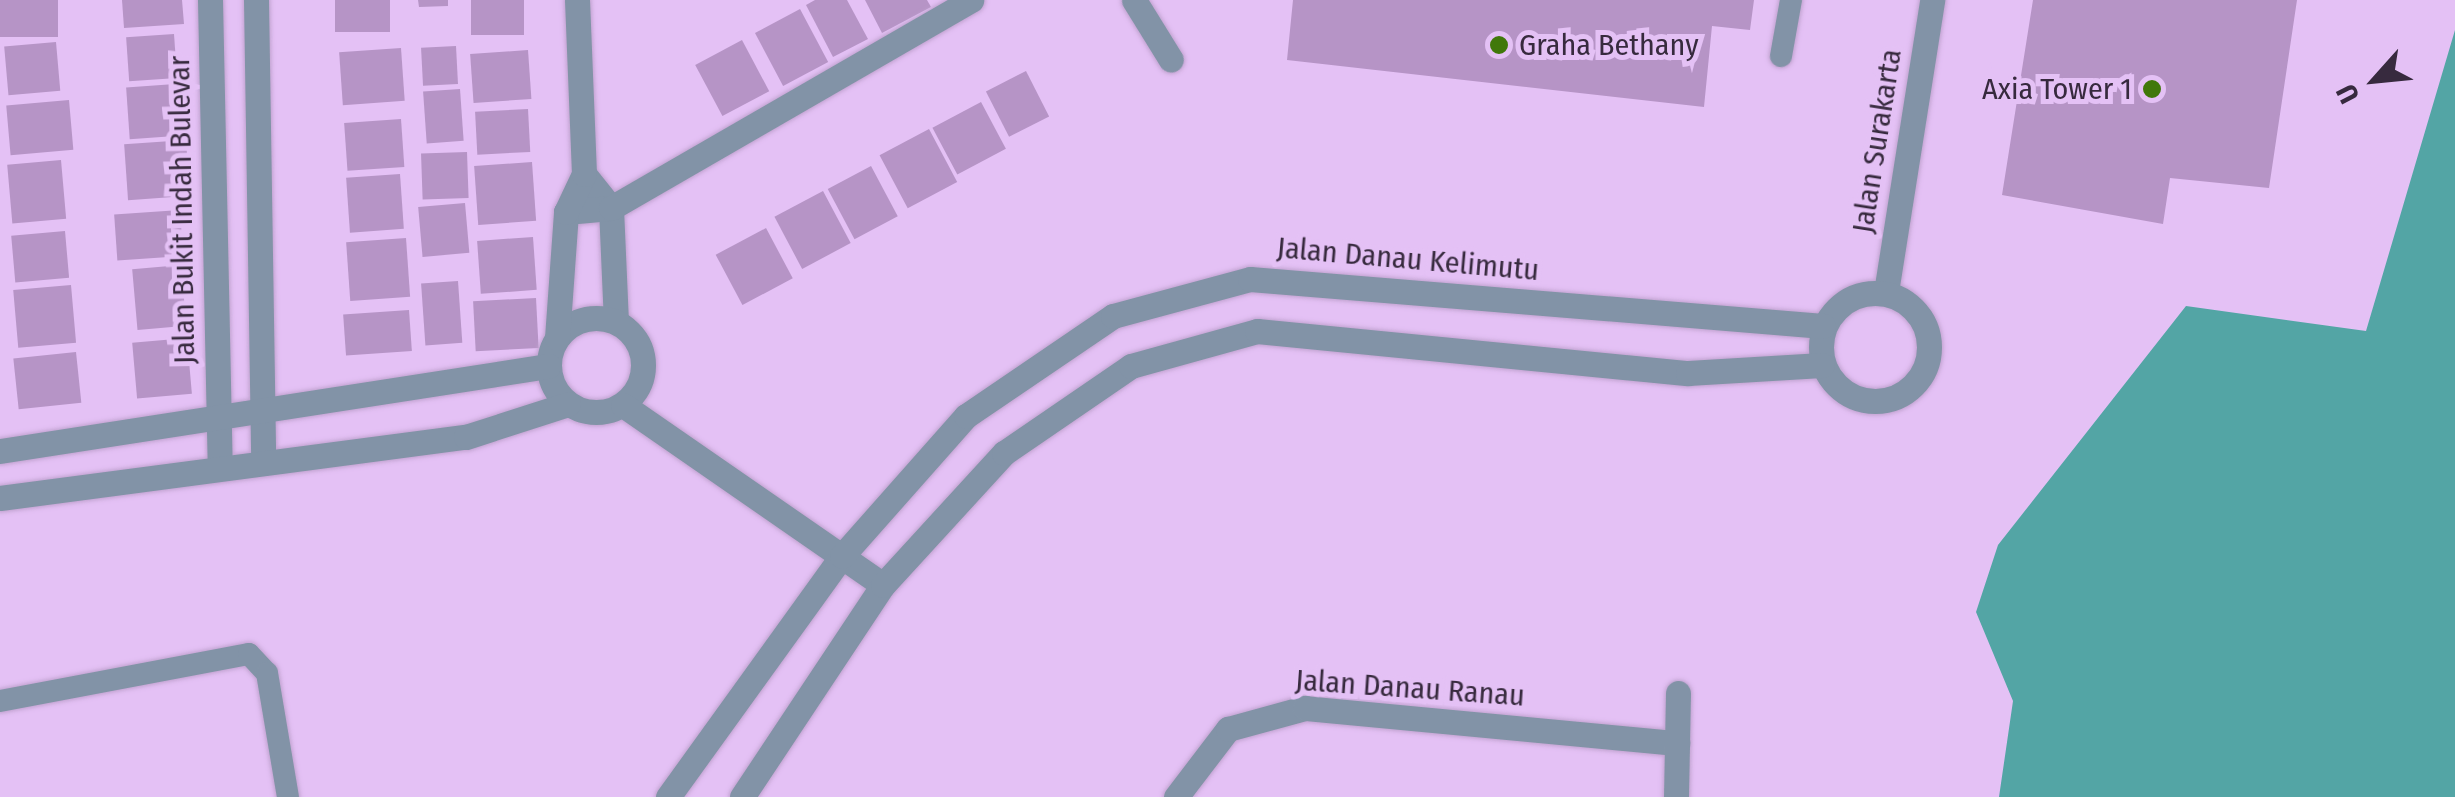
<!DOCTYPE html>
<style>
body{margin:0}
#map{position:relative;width:2455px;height:797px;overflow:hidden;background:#e4c1f5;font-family:"Fira Sans Condensed",sans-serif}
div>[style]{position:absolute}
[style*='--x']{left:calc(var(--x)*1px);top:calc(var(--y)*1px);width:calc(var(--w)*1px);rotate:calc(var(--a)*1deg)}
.water>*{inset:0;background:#53a5a5}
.building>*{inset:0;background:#b694c6;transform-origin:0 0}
.roads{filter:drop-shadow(0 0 2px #c1a3d0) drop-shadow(0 0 2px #c1a3d0)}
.service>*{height:22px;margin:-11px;padding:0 11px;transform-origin:11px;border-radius:11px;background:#8293a7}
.minor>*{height:25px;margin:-12.5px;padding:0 12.5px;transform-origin:12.5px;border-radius:12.5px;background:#8293a7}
.minor>.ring{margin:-12.5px;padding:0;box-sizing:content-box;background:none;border:25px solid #8293a7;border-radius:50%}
.dots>*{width:28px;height:28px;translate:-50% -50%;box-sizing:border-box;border:5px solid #e4c1f5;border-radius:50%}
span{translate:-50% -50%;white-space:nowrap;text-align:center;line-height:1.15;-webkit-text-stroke:10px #e4c1f5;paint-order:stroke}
.poi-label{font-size:30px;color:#372a3e}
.left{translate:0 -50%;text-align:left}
.right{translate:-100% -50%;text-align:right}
.street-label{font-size:30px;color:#372a3e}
.north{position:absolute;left:2325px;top:30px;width:100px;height:100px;-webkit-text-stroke:8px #e4c1f5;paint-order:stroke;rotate:243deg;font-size:28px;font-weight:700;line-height:40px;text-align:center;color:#372a3e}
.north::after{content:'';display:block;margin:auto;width:35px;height:45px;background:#372a3e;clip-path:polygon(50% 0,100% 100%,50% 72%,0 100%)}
</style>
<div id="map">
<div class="water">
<i style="clip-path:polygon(2455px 30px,2455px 797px,1999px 797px,2013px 701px,1976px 612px,1998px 545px,2186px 306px,2366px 331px)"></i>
</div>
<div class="building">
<i style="left:0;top:0;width:58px;height:37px"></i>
<i style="clip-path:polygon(122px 0,182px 0,184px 24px,124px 28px)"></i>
<i style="left:335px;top:0;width:55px;height:32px"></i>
<i style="clip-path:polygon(418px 0,448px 0,448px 6px,419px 7px)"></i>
<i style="left:471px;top:0;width:53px;height:35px"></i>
<i style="clip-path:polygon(815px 0,847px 0,868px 39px,833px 57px,806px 5px)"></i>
<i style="clip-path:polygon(865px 0,927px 0,931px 7px,882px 33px)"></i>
<i style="clip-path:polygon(1293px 0,1754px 0,1750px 30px,1712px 26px,1704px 107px,1287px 60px)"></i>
<i style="clip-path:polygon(2033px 0,2297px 0,2269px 188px,2170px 178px,2163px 224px,2002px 195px)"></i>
<i style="left:800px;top:9px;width:60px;height:51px;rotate:62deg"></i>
<i style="left:174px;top:34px;width:44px;height:48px;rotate:86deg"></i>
<i style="left:742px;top:40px;width:58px;height:53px;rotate:62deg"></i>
<i style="left:56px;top:42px;width:49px;height:52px;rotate:85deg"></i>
<i style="left:456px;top:46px;width:38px;height:35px;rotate:87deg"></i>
<i style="left:401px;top:48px;width:53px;height:62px;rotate:86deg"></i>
<i style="left:528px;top:50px;width:49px;height:58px;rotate:86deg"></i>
<i style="left:1026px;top:71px;width:51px;height:45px;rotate:63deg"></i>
<i style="left:175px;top:84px;width:52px;height:49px;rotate:86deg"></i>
<i style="left:460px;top:89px;width:52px;height:37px;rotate:86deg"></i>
<i style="left:69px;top:100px;width:50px;height:63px;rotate:85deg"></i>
<i style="left:981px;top:102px;width:53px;height:55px;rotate:62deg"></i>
<i style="left:528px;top:109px;width:43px;height:53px;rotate:87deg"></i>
<i style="left:401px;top:119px;width:48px;height:57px;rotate:86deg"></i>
<i style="left:929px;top:129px;width:60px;height:56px;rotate:62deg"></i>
<i style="left:186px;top:140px;width:56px;height:62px;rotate:86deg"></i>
<i style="left:467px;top:152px;width:46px;height:46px;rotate:88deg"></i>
<i style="left:61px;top:160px;width:59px;height:54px;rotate:85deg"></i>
<i style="left:532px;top:162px;width:59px;height:58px;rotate:86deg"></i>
<i style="left:871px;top:166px;width:57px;height:49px;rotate:62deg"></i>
<i style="left:400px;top:174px;width:55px;height:54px;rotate:86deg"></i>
<i style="left:823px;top:191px;width:59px;height:55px;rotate:62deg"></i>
<i style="left:465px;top:203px;width:50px;height:47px;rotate:85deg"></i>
<i style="left:180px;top:210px;width:46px;height:66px;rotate:86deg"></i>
<i style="left:766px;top:228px;width:57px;height:57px;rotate:62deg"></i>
<i style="left:65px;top:231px;width:47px;height:54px;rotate:85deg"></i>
<i style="left:533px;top:237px;width:53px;height:56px;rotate:86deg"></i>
<i style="left:406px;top:238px;width:59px;height:60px;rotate:86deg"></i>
<i style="left:181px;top:265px;width:61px;height:49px;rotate:85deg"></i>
<i style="left:458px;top:281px;width:62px;height:37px;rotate:86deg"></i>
<i style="left:71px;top:285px;width:58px;height:58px;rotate:85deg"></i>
<i style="left:536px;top:298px;width:50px;height:63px;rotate:87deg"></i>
<i style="left:409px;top:310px;width:41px;height:66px;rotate:86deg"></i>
<i style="left:187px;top:338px;width:56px;height:55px;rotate:85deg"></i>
<i style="left:76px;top:352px;width:51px;height:63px;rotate:84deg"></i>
</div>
<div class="roads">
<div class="service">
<i style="--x:1781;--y:56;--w:57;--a:-79.9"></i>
<i style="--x:0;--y:701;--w:253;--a:-10.7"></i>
<i style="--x:249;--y:654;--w:26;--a:47"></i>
<i style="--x:267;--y:673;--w:126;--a:80.4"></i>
</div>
<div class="minor">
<i style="--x:210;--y:0;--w:464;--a:88.8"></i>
<i style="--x:256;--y:0;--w:458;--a:89.1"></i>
<i style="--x:1134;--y:0;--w:70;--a:58.3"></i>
<i style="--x:584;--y:174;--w:43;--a:51.5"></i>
<i style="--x:611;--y:208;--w:114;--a:87.5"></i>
<i style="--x:566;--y:212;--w:45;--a:-5.1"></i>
<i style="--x:611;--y:208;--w:416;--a:-30"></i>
<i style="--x:1886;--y:292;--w:296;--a:-81"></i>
<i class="ring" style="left:1821px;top:293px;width:83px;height:83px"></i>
<i class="ring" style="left:549px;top:318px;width:69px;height:69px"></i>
<i style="--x:557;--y:338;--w:126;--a:-85.9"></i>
<i style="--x:566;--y:212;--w:42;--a:-64.7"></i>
<i style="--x:584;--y:174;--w:174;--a:-92.3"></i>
<i style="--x:623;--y:405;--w:316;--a:34.7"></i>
<i style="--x:0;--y:451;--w:555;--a:-8.82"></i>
<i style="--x:0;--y:498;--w:470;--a:-7.5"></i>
<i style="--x:466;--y:437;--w:107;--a:-17.9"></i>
<i style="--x:668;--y:797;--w:297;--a:-54.2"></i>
<i style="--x:842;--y:556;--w:187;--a:-48.5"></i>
<i style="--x:966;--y:416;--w:178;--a:-34.2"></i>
<i style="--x:1113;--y:316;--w:142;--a:-15.1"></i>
<i style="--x:1250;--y:279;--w:575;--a:4.69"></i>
<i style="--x:742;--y:797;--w:255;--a:-56.4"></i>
<i style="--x:883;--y:585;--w:179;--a:-47.5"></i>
<i style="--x:1004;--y:453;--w:154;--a:-34.4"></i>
<i style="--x:1131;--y:366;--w:131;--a:-15.5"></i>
<i style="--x:1257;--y:331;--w:433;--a:5.6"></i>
<i style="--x:1688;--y:373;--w:134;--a:-3.4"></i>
<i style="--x:1176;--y:797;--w:86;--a:-52.6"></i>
<i style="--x:1228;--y:729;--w:80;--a:-15.3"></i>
<i style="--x:1305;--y:708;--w:374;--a:5.4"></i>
<i style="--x:1676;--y:797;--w:104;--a:-88.9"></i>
</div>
</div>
<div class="dots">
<i style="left:1499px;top:45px;background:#40780b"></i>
<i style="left:2152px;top:89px;background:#40780b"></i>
</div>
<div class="poi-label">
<span class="left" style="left:1519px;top:45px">Graha Bethany</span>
<span class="right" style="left:2132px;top:89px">Axia Tower 1</span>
</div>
<div class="street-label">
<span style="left:1877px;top:141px;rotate:-81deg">Jalan Surakarta</span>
<span style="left:182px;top:210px;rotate:-91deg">Jalan Bukit Indah Bulevar</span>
<span style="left:1408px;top:259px;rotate:5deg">Jalan Danau Kelimutu</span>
<span style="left:1410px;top:688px;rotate:4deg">Jalan Danau Ranau</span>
</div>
<div class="north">U</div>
</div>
